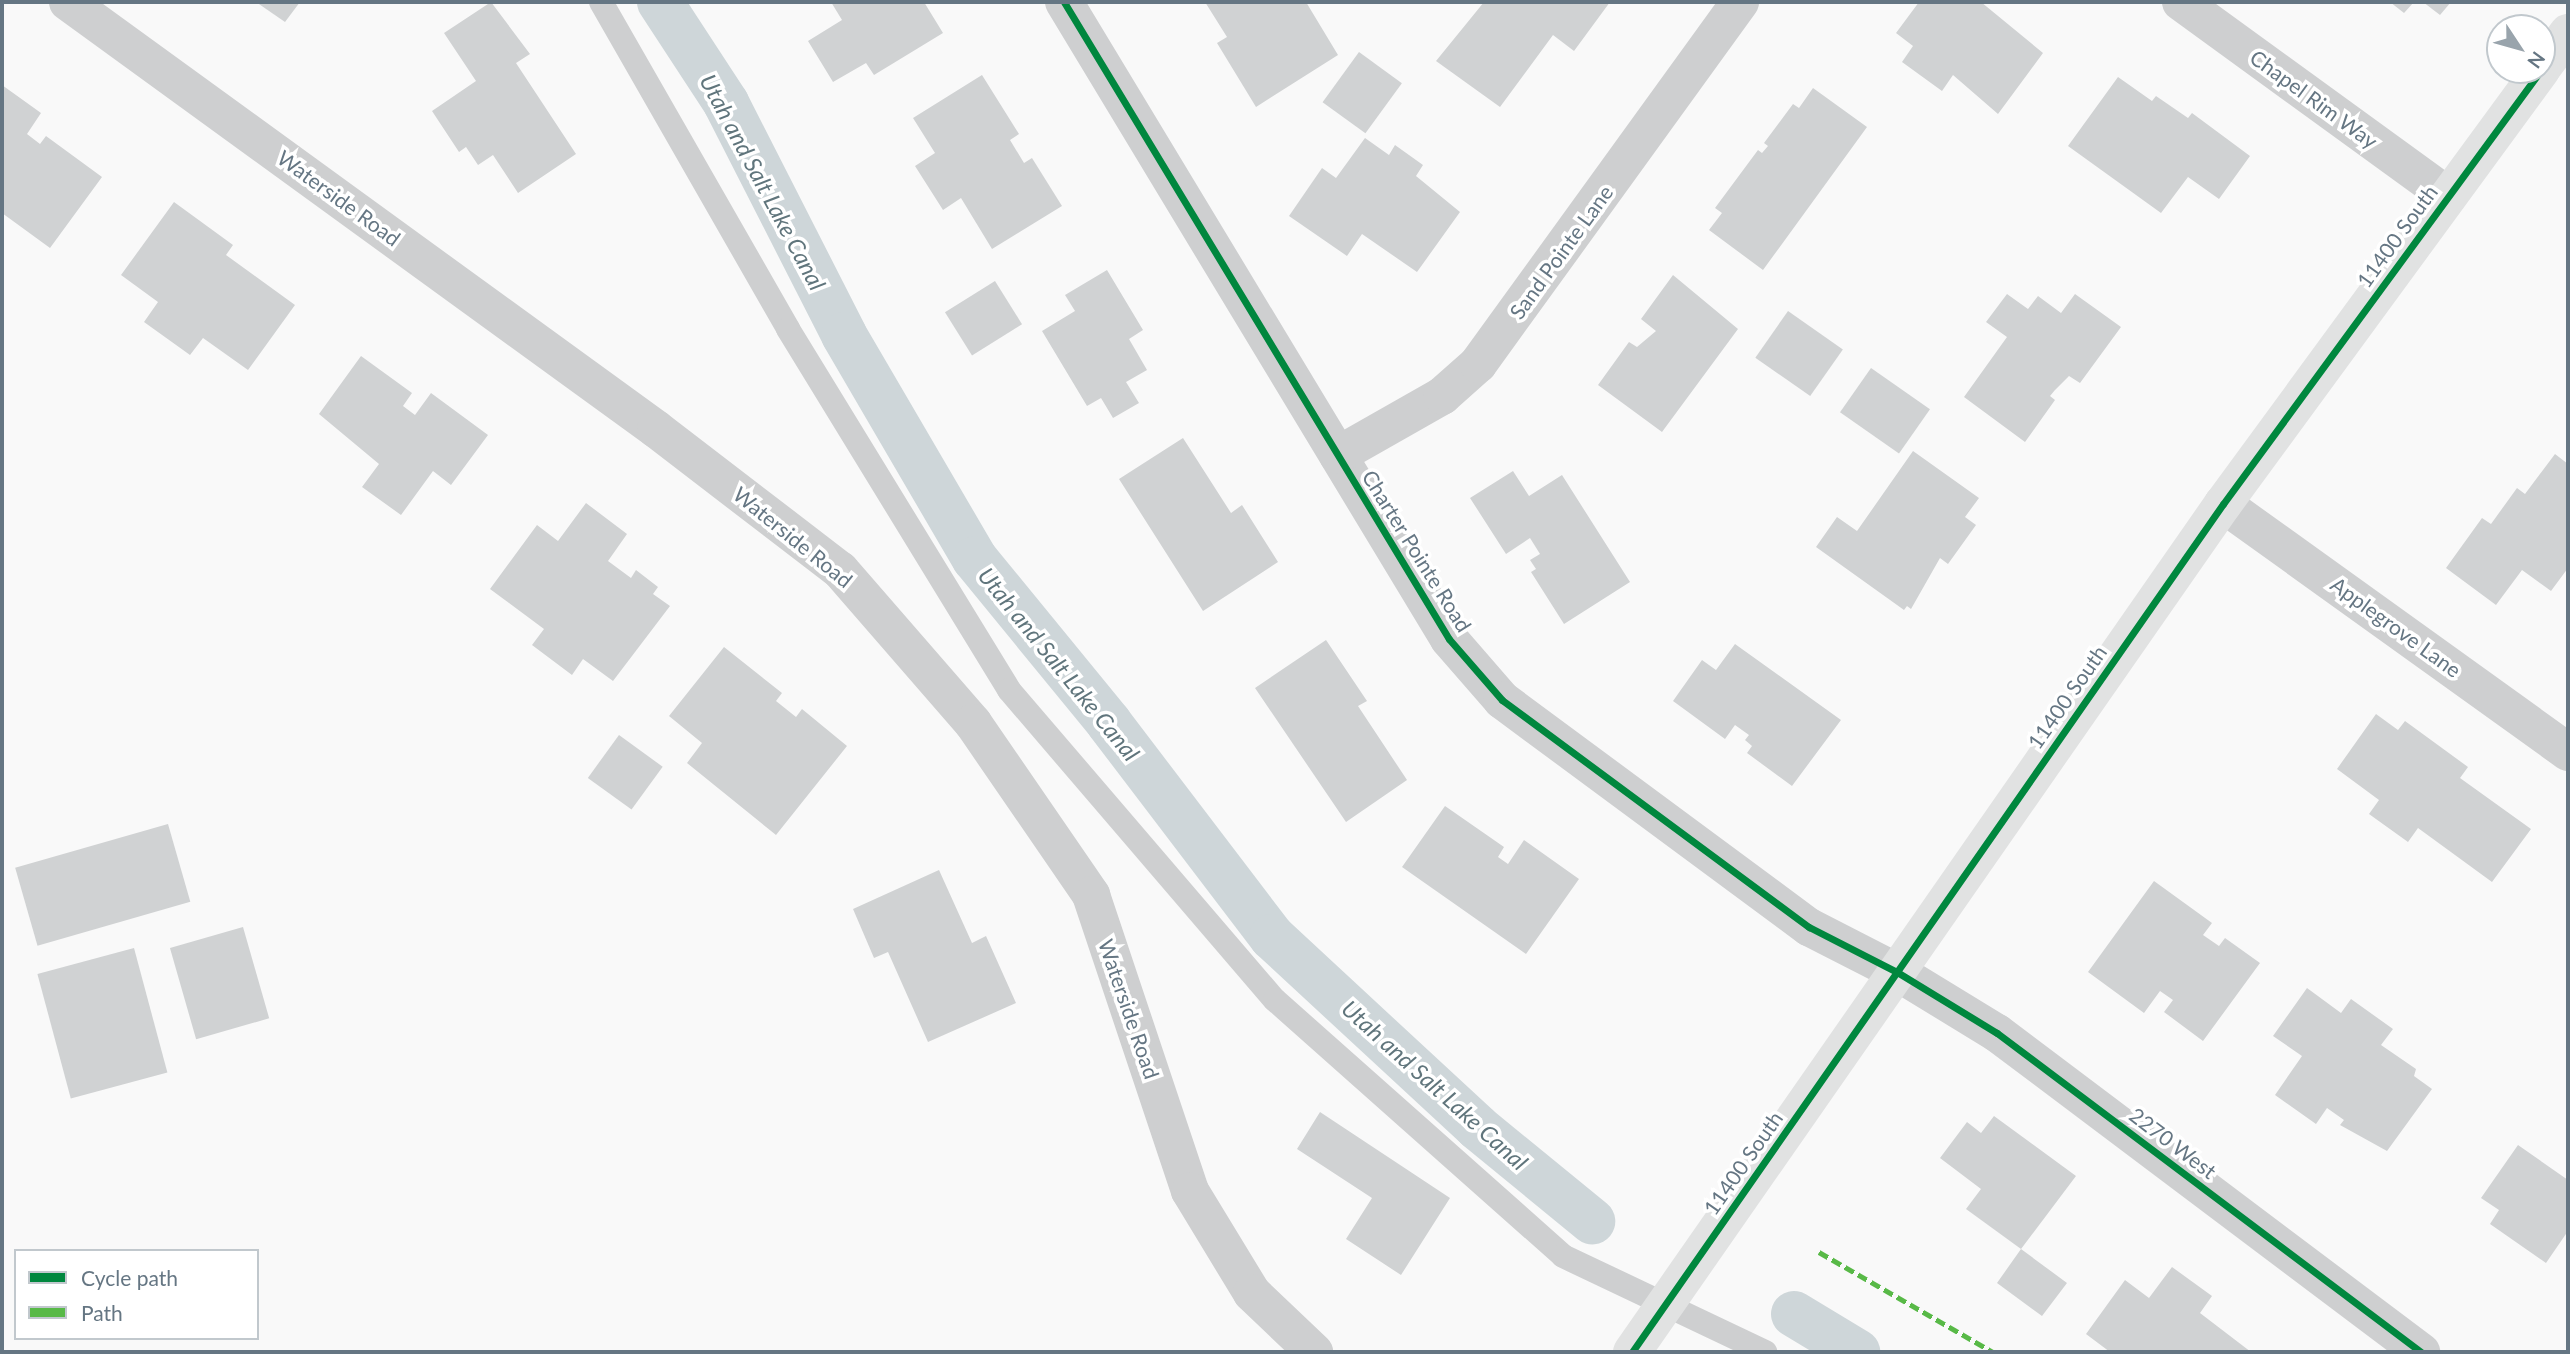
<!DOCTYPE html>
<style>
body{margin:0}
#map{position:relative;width:2570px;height:1354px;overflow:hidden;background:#f9f9f9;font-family:Lato,sans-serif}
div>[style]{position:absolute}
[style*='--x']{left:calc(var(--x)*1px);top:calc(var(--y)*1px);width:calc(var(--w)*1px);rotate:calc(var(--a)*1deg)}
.canal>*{height:46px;margin:-23px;padding:0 23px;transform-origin:23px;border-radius:23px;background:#ced6d9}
.building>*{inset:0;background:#d0d2d3;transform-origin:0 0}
.service>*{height:24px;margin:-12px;padding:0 12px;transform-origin:12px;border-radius:12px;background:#cecfd0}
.minor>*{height:38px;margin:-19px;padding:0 19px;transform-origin:19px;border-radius:19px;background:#cecfd0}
.primary>*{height:38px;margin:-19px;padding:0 19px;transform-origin:19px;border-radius:19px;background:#e1e2e2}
.quiet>*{height:5px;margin-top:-2.5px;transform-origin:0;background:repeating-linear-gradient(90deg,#58b947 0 10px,transparent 0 15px)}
.cycleway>*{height:7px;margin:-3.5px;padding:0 3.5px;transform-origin:3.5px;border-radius:3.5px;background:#00873e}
span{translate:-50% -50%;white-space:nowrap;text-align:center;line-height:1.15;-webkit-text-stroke:7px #fff;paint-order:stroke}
.street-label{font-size:21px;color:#657683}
.water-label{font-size:23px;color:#60757c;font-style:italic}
.frame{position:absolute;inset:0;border:4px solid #657683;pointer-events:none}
.legend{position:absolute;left:14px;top:1249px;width:245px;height:91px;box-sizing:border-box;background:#fff;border:2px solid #c1c8cd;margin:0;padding:9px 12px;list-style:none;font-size:21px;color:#657683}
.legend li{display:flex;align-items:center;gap:14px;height:35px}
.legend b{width:35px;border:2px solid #c1c8cd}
.north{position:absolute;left:2486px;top:14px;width:70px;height:70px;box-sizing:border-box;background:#fff;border:2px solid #c1c8cd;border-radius:50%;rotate:126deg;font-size:19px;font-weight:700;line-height:28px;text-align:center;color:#657683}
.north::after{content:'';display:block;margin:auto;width:24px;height:32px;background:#99a4ac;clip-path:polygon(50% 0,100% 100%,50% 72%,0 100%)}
</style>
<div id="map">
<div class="canal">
<i style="--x:660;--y:2;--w:121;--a:56.8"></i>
<i style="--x:726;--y:103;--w:260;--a:63"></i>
<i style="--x:844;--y:335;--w:259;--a:59.7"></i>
<i style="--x:975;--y:559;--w:212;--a:50.7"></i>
<i style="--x:1109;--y:723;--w:269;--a:52.7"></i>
<i style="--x:1272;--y:937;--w:280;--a:42.8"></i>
<i style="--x:1477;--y:1127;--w:149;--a:39.3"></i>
<i style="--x:1794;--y:1314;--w:74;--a:31.1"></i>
</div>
<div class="building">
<i style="clip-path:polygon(256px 2px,300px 2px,285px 22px)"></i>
<i style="clip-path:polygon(491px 2px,530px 54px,516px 63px,576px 154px,518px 193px,493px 155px,478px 165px,466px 147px,459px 152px,432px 111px,476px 81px,444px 33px)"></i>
<i style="clip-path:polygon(831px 2px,924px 2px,943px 33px,874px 75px,866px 63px,833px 82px,808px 41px,842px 20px)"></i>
<i style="clip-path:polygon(1205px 2px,1306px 2px,1338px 55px,1256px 107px,1217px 43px,1227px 37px)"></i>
<i style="clip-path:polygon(1484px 2px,1610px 2px,1574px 51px,1553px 35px,1500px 107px,1436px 61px)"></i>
<i style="clip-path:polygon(1919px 2px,1981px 2px,2043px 53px,1998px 114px,1953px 75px,1942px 91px,1902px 62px,1913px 46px,1896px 33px)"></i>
<i style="clip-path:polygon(2390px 2px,2414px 2px,2404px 13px)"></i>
<i style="clip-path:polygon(2423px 2px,2451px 2px,2440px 15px)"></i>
<i style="left:1359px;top:52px;width:53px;height:62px;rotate:36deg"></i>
<i style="clip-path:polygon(982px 75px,1019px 134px,1010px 140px,1024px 163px,1032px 158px,1062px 206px,992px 249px,961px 198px,943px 210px,915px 166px,935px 153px,913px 118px)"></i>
<i style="clip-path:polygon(2118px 77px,2152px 101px,2156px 96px,2188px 118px,2192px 113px,2250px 156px,2219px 199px,2188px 177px,2161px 213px,2068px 146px)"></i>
<i style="clip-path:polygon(2px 85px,41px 113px,27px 134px,40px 144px,46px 136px,102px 177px,50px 248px,2px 213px)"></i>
<i style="clip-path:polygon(1813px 88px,1867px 127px,1763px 270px,1709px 230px,1722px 213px,1715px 208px,1758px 150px,1762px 153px,1768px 146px,1764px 143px,1793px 104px,1799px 108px)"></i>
<i style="clip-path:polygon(1365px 138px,1389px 155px,1395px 145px,1423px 165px,1416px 176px,1460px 212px,1417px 272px,1362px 234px,1347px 256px,1289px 216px,1322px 168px,1336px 178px)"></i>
<i style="clip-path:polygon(174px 202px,233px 245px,226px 255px,295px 305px,248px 370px,203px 338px,190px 355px,144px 322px,158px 302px,121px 275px)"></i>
<i style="clip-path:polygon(1107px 270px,1143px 330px,1129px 339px,1147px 370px,1126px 382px,1139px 403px,1113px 418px,1101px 398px,1087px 406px,1042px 331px,1075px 311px,1065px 295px)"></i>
<i style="clip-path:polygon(1673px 275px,1738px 329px,1662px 432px,1598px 385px,1629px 342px,1637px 347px,1656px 331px,1641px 319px)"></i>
<i style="left:995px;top:281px;width:51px;height:59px;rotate:58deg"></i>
<i style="clip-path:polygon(2007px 294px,2028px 309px,2038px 296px,2061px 313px,2075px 294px,2121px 327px,2080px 383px,2069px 376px,2055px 390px,2050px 396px,2055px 400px,2025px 442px,1964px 397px,2007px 337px,1986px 322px)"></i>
<i style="left:1788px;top:311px;width:67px;height:57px;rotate:35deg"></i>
<i style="clip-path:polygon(361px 356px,412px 393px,403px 406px,415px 415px,431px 393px,488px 435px,451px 485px,433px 471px,401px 515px,362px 487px,379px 464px,319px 414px)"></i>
<i style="left:1871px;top:368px;width:72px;height:54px;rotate:35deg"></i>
<i style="clip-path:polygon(1183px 438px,1231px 513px,1242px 505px,1278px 562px,1203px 611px,1119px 479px)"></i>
<i style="clip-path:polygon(1913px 451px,1979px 498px,1965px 517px,1976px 525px,1948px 564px,1940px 558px,1911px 609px,1907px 606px,1904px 610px,1816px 547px,1837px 517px,1857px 531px)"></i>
<i style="clip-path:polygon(2555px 454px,2568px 464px,2568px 568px,2551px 591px,2522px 570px,2496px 605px,2446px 568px,2482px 518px,2491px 524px,2517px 488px,2525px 494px)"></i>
<i style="clip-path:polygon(1513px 471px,1529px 496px,1562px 475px,1630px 582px,1564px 624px,1531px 572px,1536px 569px,1530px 560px,1540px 554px,1530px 538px,1506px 554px,1470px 498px)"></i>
<i style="clip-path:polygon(586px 503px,627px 534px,608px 561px,631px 578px,636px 570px,658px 587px,653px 594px,670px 606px,613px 681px,583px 659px,572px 675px,532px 645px,544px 629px,490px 589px,537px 525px,558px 541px)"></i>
<i style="clip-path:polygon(1326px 640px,1367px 701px,1358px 706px,1407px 780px,1346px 822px,1255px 688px)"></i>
<i style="clip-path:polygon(1735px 644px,1841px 720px,1792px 786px,1747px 753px,1752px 746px,1745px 740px,1749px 735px,1735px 725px,1725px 739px,1673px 701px,1702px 660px,1716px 670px)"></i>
<i style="clip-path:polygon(724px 647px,782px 693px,776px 701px,796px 717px,802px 709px,847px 746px,776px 835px,687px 763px,702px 743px,669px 716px)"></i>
<i style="clip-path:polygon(2376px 714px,2398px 730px,2405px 721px,2468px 767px,2460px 778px,2531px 829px,2492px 882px,2418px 828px,2408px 842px,2369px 814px,2379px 800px,2337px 769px)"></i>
<i style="left:619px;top:735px;width:54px;height:53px;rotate:36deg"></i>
<i style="clip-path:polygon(1445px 806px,1504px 847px,1498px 857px,1508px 864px,1524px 840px,1579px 879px,1526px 954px,1402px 867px)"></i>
<i style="left:168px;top:824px;width:81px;height:159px;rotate:74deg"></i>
<i style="clip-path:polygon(939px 870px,972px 943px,986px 936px,1016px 1003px,928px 1042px,888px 952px,874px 958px,853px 909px)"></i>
<i style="clip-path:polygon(2154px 881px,2212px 923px,2203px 935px,2219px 946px,2225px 938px,2260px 963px,2203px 1041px,2164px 1012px,2173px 1000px,2160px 991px,2144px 1013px,2088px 972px)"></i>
<i style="left:243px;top:927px;width:95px;height:76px;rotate:74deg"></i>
<i style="left:134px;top:948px;width:129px;height:100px;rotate:75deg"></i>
<i style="clip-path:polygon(2307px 988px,2341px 1013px,2351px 999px,2393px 1029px,2381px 1045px,2416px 1069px,2414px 1076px,2432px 1089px,2387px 1151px,2340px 1125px,2344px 1120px,2327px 1108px,2316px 1124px,2275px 1095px,2302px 1056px,2273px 1036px)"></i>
<i style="clip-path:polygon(1320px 1112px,1450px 1198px,1401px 1275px,1346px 1239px,1372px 1198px,1297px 1149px)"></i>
<i style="clip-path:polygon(1994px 1116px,2076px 1176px,2021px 1249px,2067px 1283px,2042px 1316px,1997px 1283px,2021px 1249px,1966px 1209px,1981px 1189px,1940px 1158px,1967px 1122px,1981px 1133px)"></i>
<i style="clip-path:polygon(2518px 1145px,2568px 1180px,2568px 1231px,2546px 1263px,2490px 1224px,2499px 1210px,2481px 1198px)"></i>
<i style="clip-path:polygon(2172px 1267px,2212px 1296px,2200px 1313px,2251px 1352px,2110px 1352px,2086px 1334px,2125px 1280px,2149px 1298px)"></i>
</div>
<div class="service">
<i style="--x:601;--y:2;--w:377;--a:60.2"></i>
<i style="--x:788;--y:329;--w:423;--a:58.5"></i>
<i style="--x:1009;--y:690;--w:408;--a:49.4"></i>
<i style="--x:1275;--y:1000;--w:385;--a:41.6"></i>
<i style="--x:1563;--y:1256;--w:224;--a:25.4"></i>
</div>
<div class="minor">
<i style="--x:68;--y:2;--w:727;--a:35.99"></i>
<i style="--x:656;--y:429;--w:232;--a:37.5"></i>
<i style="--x:840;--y:570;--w:203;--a:49"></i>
<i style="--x:973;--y:723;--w:209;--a:55.5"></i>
<i style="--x:1091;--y:895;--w:312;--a:71.5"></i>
<i style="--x:1190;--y:1191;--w:119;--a:58.7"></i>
<i style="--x:1252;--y:1293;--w:86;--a:43.6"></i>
<i style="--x:1064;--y:2;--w:744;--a:58.85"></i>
<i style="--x:1449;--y:639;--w:81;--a:49"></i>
<i style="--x:1502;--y:700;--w:382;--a:36.5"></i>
<i style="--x:1809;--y:927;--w:99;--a:27.1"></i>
<i style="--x:1897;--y:972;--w:117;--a:31.4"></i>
<i style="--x:1997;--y:1033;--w:531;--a:36.96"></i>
<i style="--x:2181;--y:2;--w:330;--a:36"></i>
<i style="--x:1338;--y:455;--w:120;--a:-29.6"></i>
<i style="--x:1442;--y:396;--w:48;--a:-41.6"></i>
<i style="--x:1478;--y:364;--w:447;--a:-54.1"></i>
<i style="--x:2223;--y:504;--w:425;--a:35.7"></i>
</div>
<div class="primary">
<i style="--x:2542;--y:68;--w:44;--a:-53.4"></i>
<i style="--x:1632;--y:1352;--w:1034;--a:-55.13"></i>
<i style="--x:2223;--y:504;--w:538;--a:-53.77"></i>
</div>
<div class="quiet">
<i style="--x:1819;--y:1252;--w:201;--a:29.9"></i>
</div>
<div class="cycleway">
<i style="--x:1064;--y:2;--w:744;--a:58.85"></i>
<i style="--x:1449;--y:639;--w:81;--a:49"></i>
<i style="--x:1502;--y:700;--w:382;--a:36.5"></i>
<i style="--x:1809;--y:927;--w:99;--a:27.1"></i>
<i style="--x:1897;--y:972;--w:117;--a:31.4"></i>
<i style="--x:1997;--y:1033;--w:531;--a:36.96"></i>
<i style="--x:1632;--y:1352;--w:1034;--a:-55.13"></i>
<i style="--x:2223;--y:504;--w:538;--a:-53.77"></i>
</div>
<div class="street-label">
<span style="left:2314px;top:99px;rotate:36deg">Chapel Rim Way</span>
<span style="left:339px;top:198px;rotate:36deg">Waterside Road</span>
<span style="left:2397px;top:236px;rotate:-54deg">11400 South</span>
<span style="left:1561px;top:252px;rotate:-54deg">Sand Pointe Lane</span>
<span style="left:793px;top:537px;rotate:39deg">Waterside Road</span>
<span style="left:1417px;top:551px;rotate:58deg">Charter Pointe Road</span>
<span style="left:2396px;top:627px;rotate:36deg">Applegrove Lane</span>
<span style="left:2067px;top:697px;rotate:-55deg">11400 South</span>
<span style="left:1129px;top:1009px;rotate:71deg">Waterside Road</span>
<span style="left:2173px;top:1143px;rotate:37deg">2270 West</span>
<span style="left:1743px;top:1163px;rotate:-55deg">11400 South</span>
</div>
<div class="water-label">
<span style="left:763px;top:182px;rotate:62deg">Utah and Salt Lake Canal</span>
<span style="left:1059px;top:664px;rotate:51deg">Utah and Salt Lake Canal</span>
<span style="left:1435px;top:1085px;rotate:42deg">Utah and Salt Lake Canal</span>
</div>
<div class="frame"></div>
<ul class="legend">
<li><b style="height:9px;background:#00873e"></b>Cycle path</li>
<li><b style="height:9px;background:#58b947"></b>Path</li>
</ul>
<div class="north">N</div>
</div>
